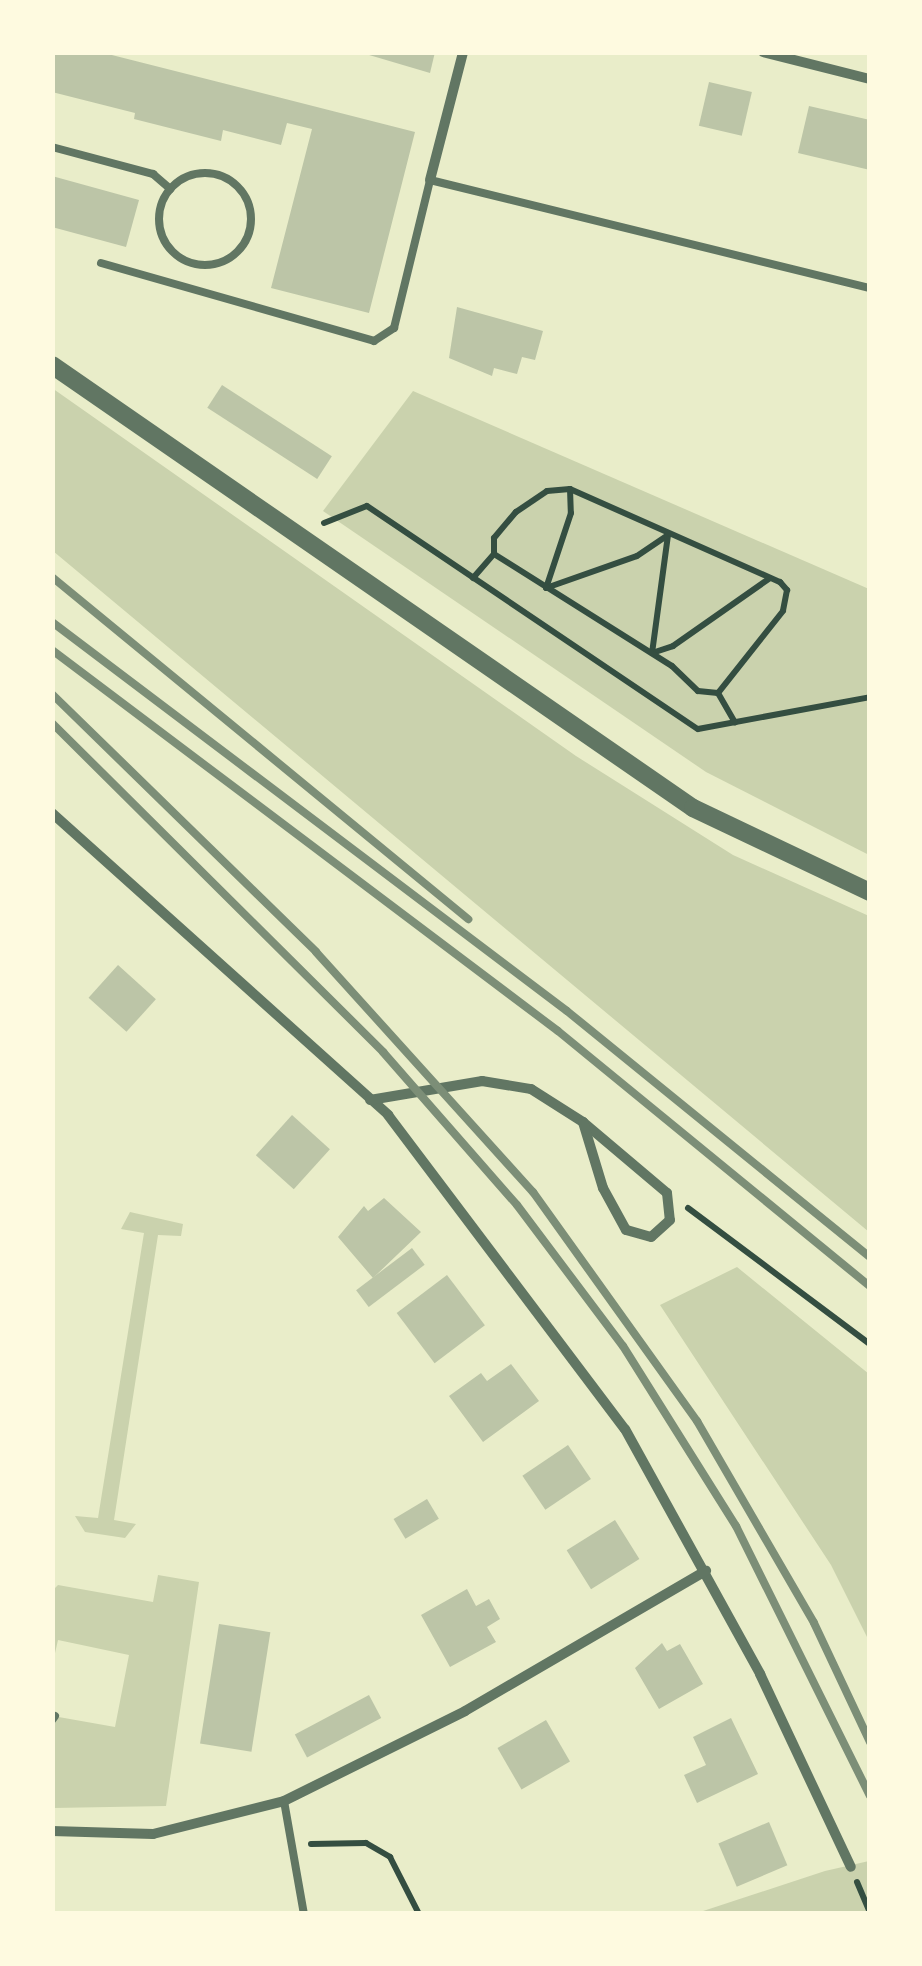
<!DOCTYPE html>
<style>
body{margin:0}
#map{position:relative;width:922px;height:1966px;overflow:hidden;background:#e9edc9;font-family:Signika,sans-serif}
div>[style]{position:absolute}
[style*='--x']{left:calc(var(--x)*1px);top:calc(var(--y)*1px);width:calc(var(--w)*1px);rotate:calc(var(--a)*1deg)}
.green>*{inset:0;background:#cad2ad}
.building>*{inset:0;background:#bcc5a7;transform-origin:0 0}
.path>*{height:6px;margin:-3px;padding:0 3px;transform-origin:3px;border-radius:3px;background:#344e41}
.service>*{height:8px;margin:-4px;padding:0 4px;transform-origin:4px;border-radius:4px;background:#617663}
.service>.ring{margin:-4px;padding:0;box-sizing:content-box;background:none;border:8px solid #617663;border-radius:50%}
.minor>*{height:10px;margin:-5px;padding:0 5px;transform-origin:5px;border-radius:5px;background:#617663}
.tertiary>*{height:18px;margin:-9px;padding:0 9px;transform-origin:9px;border-radius:9px;background:#617663}
.rail>*{height:8px;margin:-4px;padding:0 4px;transform-origin:4px;border-radius:4px;background:#7c8e77}
span{translate:-50% -50%;white-space:nowrap;text-align:center;line-height:1.15;-webkit-text-stroke:10px #fefae0;paint-order:stroke}
.frame{position:absolute;inset:0;border:55px solid #fefae0;pointer-events:none}
</style>
<div id="map">
<div class="green">
<i style="clip-path:polygon(52px 388px,576px 756px,733px 855px,869px 916px,869px 1232px,53px 551px)"></i>
<i style="clip-path:polygon(413px 391px,869px 589px,869px 855px,706px 772px,323px 511px)"></i>
<i style="clip-path:polygon(130px 1212px,183px 1224px,181px 1236px,158px 1235px,114px 1520px,136px 1524px,125px 1538px,85px 1532px,75px 1516px,98px 1518px,144px 1233px,121px 1229px)"></i>
<i style="clip-path:polygon(737px 1267px,869px 1374px,869px 1641px,831px 1565px,660px 1305px)"></i>
<i style="clip-path:polygon(158px 1575px,199px 1582px,166px 1806px,53px 1808px,53px 1716px,115px 1727px,129px 1655px,58px 1640px,53px 1662px,53px 1590px,58px 1585px,153px 1602px)"></i>
<i style="clip-path:polygon(869px 1861px,869px 1913px,694px 1914px,825px 1871px)"></i>
</div>
<div class="building">
<i style="clip-path:polygon(52px 52px,100px 52px,415px 132px,369px 313px,271px 288px,312px 129px,287px 123px,281px 145px,223px 130px,221px 141px,134px 119px,135px 113px,52px 92px)"></i>
<i style="clip-path:polygon(359px 52px,435px 52px,430px 73px)"></i>
<i style="left:709px;top:82px;width:44px;height:45px;rotate:13deg"></i>
<i style="clip-path:polygon(809px 106px,870px 120px,870px 170px,798px 153px)"></i>
<i style="clip-path:polygon(52px 176px,139px 200px,126px 247px,52px 227px)"></i>
<i style="clip-path:polygon(457px 307px,543px 331px,535px 360px,522px 357px,517px 374px,494px 368px,492px 376px,449px 358px)"></i>
<i style="left:222px;top:385px;width:131px;height:27px;rotate:33deg"></i>
<i style="left:118px;top:965px;width:51px;height:44px;rotate:42deg"></i>
<i style="left:292px;top:1115px;width:51px;height:54px;rotate:42deg"></i>
<i style="clip-path:polygon(384px 1198px,421px 1232px,373px 1278px,338px 1237px,364px 1206px,368px 1211px)"></i>
<i style="left:412px;top:1248px;width:21px;height:70px;rotate:53deg"></i>
<i style="left:447px;top:1275px;width:63px;height:63px;rotate:53deg"></i>
<i style="clip-path:polygon(511px 1364px,539px 1401px,483px 1442px,449px 1396px,481px 1373px,487px 1381px)"></i>
<i style="left:568px;top:1445px;width:41px;height:55px;rotate:56deg"></i>
<i style="left:427px;top:1499px;width:23px;height:39px;rotate:59deg"></i>
<i style="left:615px;top:1520px;width:46px;height:57px;rotate:58deg"></i>
<i style="clip-path:polygon(467px 1589px,476px 1606px,489px 1599px,500px 1619px,487px 1627px,496px 1642px,450px 1667px,421px 1615px)"></i>
<i style="left:219px;top:1624px;width:52px;height:121px;rotate:9deg"></i>
<i style="clip-path:polygon(662px 1643px,667px 1651px,680px 1644px,703px 1684px,659px 1709px,635px 1668px)"></i>
<i style="left:369px;top:1695px;width:26px;height:84px;rotate:62deg"></i>
<i style="clip-path:polygon(731px 1718px,758px 1774px,697px 1803px,684px 1775px,706px 1765px,693px 1737px)"></i>
<i style="left:546px;top:1720px;width:48px;height:56px;rotate:60deg"></i>
<i style="left:769px;top:1822px;width:47px;height:55px;rotate:67deg"></i>
</div>
<div class="path">
<i style="--x:570;--y:489;--w:24;--a:88"></i>
<i style="--x:571;--y:513;--w:79;--a:108.4"></i>
<i style="--x:546;--y:588;--w:96;--a:-19.4"></i>
<i style="--x:637;--y:556;--w:37;--a:-34"></i>
<i style="--x:668;--y:535;--w:119;--a:97.7"></i>
<i style="--x:652;--y:653;--w:22;--a:-18"></i>
<i style="--x:673;--y:646;--w:118;--a:-35"></i>
<i style="--x:324;--y:523;--w:46;--a:-21.6"></i>
<i style="--x:367;--y:506;--w:399;--a:34"></i>
<i style="--x:698;--y:729;--w:175;--a:-10.5"></i>
<i style="--x:494;--y:554;--w:16;--a:-90"></i>
<i style="--x:494;--y:538;--w:34;--a:-50"></i>
<i style="--x:516;--y:512;--w:37;--a:-34"></i>
<i style="--x:547;--y:491;--w:23;--a:-5"></i>
<i style="--x:570;--y:489;--w:230;--a:23.9"></i>
<i style="--x:780;--y:582;--w:11;--a:49"></i>
<i style="--x:787;--y:590;--w:21;--a:101"></i>
<i style="--x:783;--y:611;--w:105;--a:128.4"></i>
<i style="--x:473;--y:578;--w:32;--a:-49"></i>
<i style="--x:494;--y:554;--w:210;--a:32.2"></i>
<i style="--x:672;--y:666;--w:36;--a:44"></i>
<i style="--x:698;--y:691;--w:20;--a:6"></i>
<i style="--x:718;--y:693;--w:34;--a:60"></i>
<i style="--x:688;--y:1208;--w:227;--a:36.8"></i>
<i style="--x:311;--y:1844;--w:55;--a:-1"></i>
<i style="--x:366;--y:1843;--w:28;--a:30"></i>
<i style="--x:390;--y:1857;--w:64;--a:63"></i>
<i style="--x:857;--y:1882;--w:33;--a:67"></i>
</div>
<div class="service">
<i style="--x:52;--y:147;--w:105;--a:15"></i>
<i style="--x:153;--y:174;--w:23;--a:41"></i>
<i class="ring" style="left:159px;top:173px;width:84px;height:84px"></i>
<i style="--x:101;--y:263;--w:284;--a:15.9"></i>
<i style="--x:374;--y:341;--w:24;--a:-33"></i>
<i style="--x:394;--y:328;--w:152;--a:-76.3"></i>
<i style="--x:430;--y:180;--w:453;--a:13.8"></i>
<i style="--x:52;--y:1720;--w:5;--a:-53"></i>
<i style="--x:284;--y:1801;--w:115;--a:80"></i>
</div>
<div class="minor">
<i style="--x:763;--y:52;--w:110;--a:14.2"></i>
<i style="--x:430;--y:180;--w:132;--a:-75.5"></i>
<i style="--x:52;--y:813;--w:452;--a:41.9"></i>
<i style="--x:388;--y:1115;--w:393;--a:53"></i>
<i style="--x:625;--y:1429;--w:280;--a:61.1"></i>
<i style="--x:760;--y:1674;--w:213;--a:64.8"></i>
<i style="--x:370;--y:1100;--w:114;--a:-9.6"></i>
<i style="--x:482;--y:1081;--w:50;--a:9.3"></i>
<i style="--x:531;--y:1089;--w:62;--a:32.4"></i>
<i style="--x:583;--y:1122;--w:110;--a:40.2"></i>
<i style="--x:667;--y:1193;--w:27;--a:84"></i>
<i style="--x:670;--y:1220;--w:25;--a:138"></i>
<i style="--x:651;--y:1237;--w:26;--a:-164"></i>
<i style="--x:626;--y:1230;--w:48;--a:-118.7"></i>
<i style="--x:603;--y:1188;--w:69;--a:-106.9"></i>
<i style="--x:52;--y:1831;--w:101;--a:1.7"></i>
<i style="--x:153;--y:1834;--w:135;--a:-14.1"></i>
<i style="--x:284;--y:1801;--w:202;--a:-26.4"></i>
<i style="--x:465;--y:1711;--w:279;--a:-30.2"></i>
</div>
<div class="tertiary">
<i style="--x:52;--y:365;--w:779;--a:34.65"></i>
<i style="--x:693;--y:808;--w:196;--a:25.4"></i>
</div>
<div class="rail">
<i style="--x:52;--y:577;--w:539;--a:39.42"></i>
<i style="--x:52;--y:622;--w:645;--a:37.07"></i>
<i style="--x:567;--y:1011;--w:390;--a:39.1"></i>
<i style="--x:52;--y:650;--w:633;--a:36.98"></i>
<i style="--x:558;--y:1031;--w:403;--a:39.3"></i>
<i style="--x:52;--y:694;--w:369;--a:44.3"></i>
<i style="--x:316;--y:952;--w:324;--a:47.9"></i>
<i style="--x:533;--y:1192;--w:282;--a:54.4"></i>
<i style="--x:697;--y:1421;--w:233;--a:59.9"></i>
<i style="--x:814;--y:1623;--w:132;--a:64.8"></i>
<i style="--x:52;--y:723;--w:467;--a:44.8"></i>
<i style="--x:383;--y:1052;--w:203;--a:48.8"></i>
<i style="--x:517;--y:1205;--w:176;--a:53.1"></i>
<i style="--x:623;--y:1346;--w:213;--a:57.9"></i>
<i style="--x:736;--y:1526;--w:301;--a:63.6"></i>
</div>
<div class="frame"></div>
</div>
